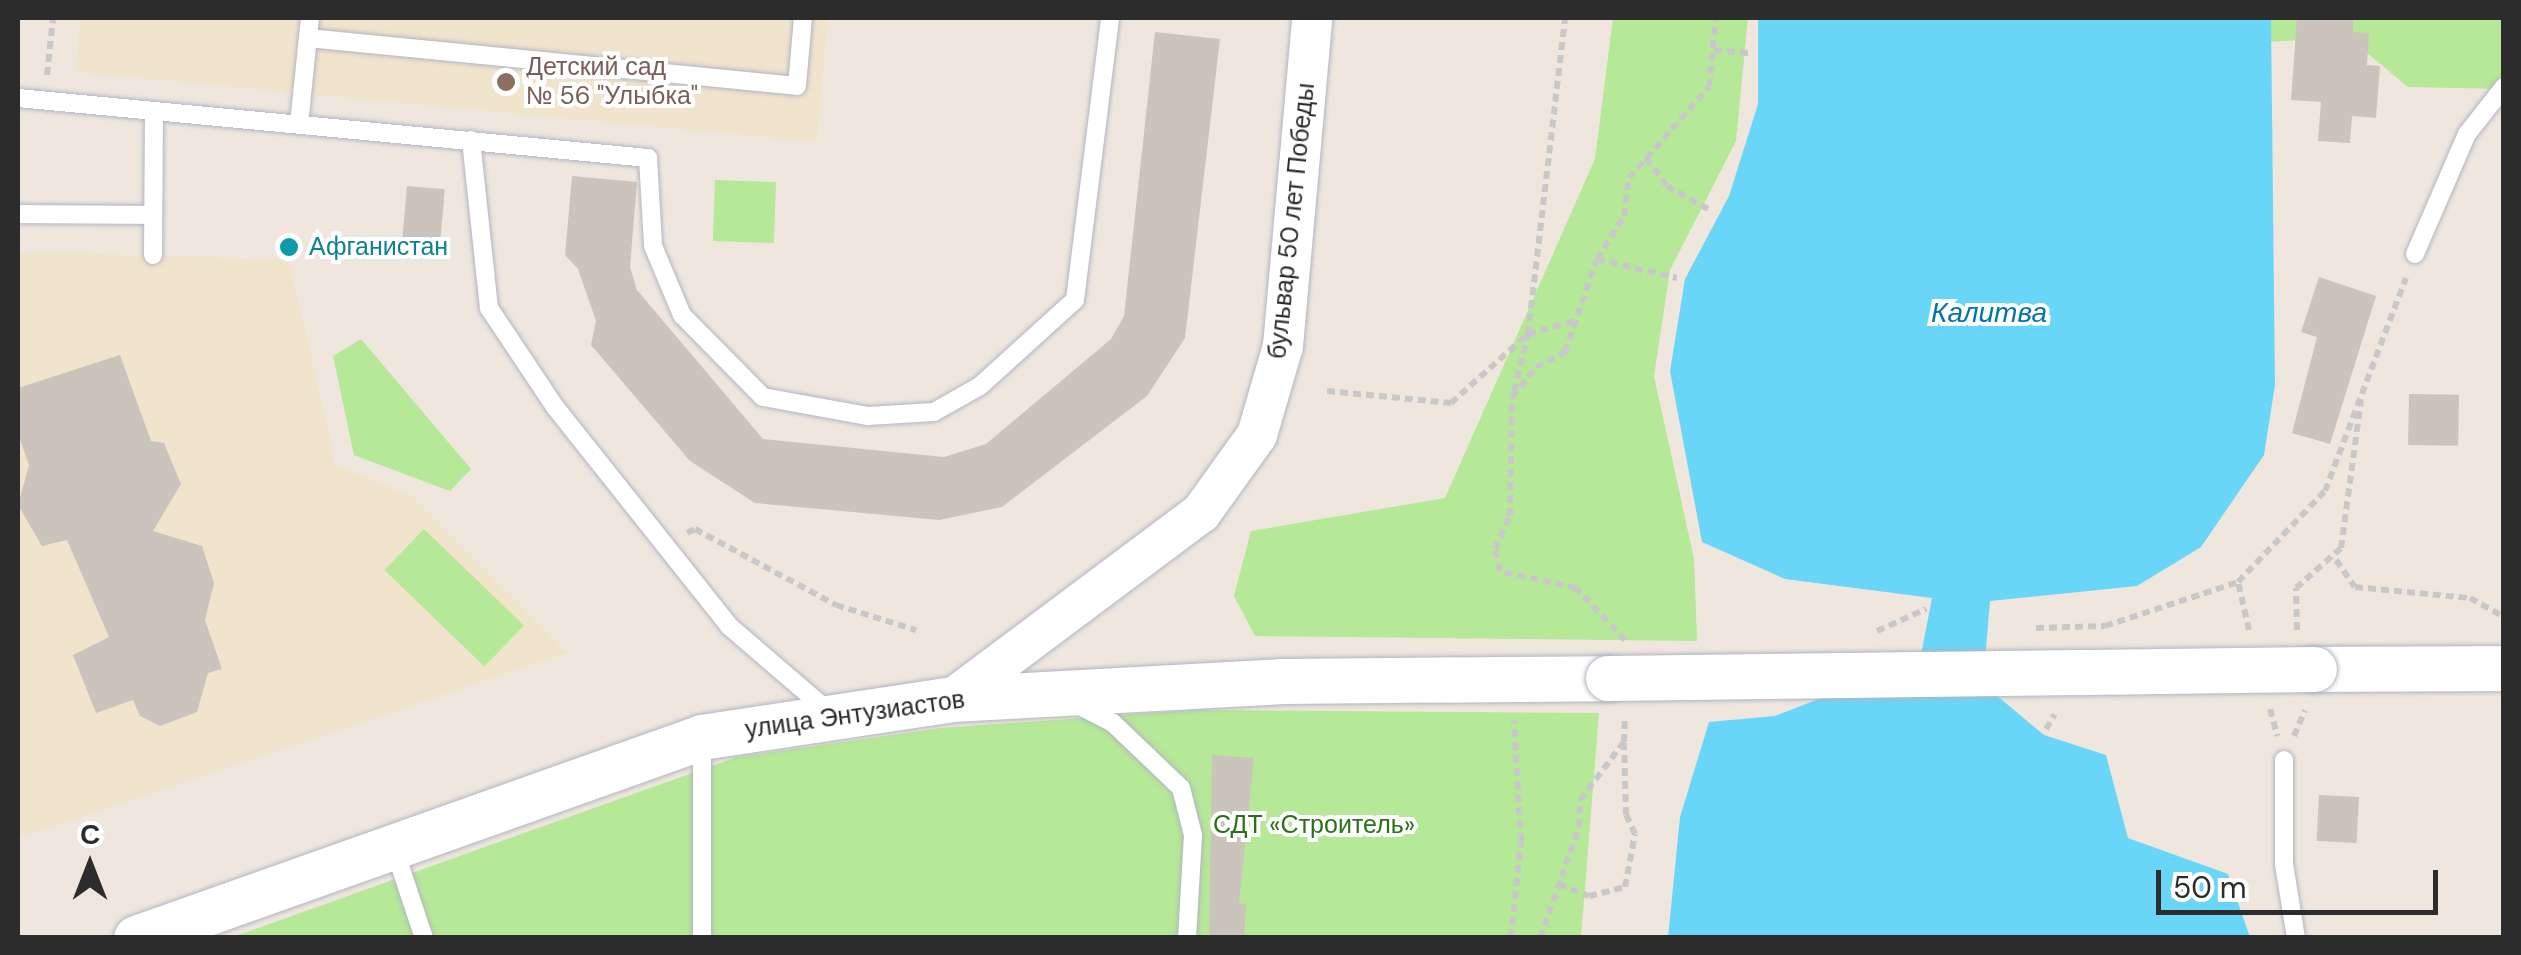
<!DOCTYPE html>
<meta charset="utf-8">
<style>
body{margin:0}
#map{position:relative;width:2521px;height:955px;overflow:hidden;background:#efe7de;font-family:"DM Sans",sans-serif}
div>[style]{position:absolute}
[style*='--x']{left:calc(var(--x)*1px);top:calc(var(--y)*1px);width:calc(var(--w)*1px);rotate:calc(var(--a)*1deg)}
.education>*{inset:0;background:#f1e4cc}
.green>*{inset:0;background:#b5e897;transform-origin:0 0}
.water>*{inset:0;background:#6ad6f7}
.building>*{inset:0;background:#cac4bd;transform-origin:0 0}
.path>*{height:6px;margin-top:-3px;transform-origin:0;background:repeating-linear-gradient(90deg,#c8c8c8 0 8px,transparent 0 13px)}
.roads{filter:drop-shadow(0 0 2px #b2b5c1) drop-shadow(0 0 2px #b2b5c1)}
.service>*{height:18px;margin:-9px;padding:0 9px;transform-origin:9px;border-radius:9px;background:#fff}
.tertiary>*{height:40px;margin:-20px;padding:0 20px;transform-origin:20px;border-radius:20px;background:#fff}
.secondary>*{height:45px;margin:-22.5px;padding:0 22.5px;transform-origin:22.5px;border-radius:22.5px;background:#fff}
.bridges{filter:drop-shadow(0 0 2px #b2b5c1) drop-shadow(0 0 2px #b2b5c1)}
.secondary-bridge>*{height:45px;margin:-22.5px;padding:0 22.5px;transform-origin:22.5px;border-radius:22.5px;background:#fff}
.dots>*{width:28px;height:28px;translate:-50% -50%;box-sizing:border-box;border:5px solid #fff;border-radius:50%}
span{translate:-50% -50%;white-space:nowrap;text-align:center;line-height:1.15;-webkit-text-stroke:8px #fff;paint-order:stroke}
.education-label{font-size:25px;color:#785e54}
.left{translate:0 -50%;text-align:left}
.street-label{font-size:25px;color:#2c2c2c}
.culture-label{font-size:25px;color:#0d838f}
.park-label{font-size:25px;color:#2b7016}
.water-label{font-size:28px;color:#0475a8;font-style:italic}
.frame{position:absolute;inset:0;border:20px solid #2c2c2c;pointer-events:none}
.north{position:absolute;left:40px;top:815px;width:100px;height:100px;-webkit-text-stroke:8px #fff;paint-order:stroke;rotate:0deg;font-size:28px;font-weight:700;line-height:40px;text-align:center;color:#2c2c2c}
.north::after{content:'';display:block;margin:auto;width:35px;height:45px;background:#2c2c2c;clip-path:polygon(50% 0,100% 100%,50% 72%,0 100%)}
.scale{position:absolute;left:2156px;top:870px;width:282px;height:45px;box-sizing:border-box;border:5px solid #2c2c2c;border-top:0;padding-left:12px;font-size:30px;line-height:35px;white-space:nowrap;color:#2c2c2c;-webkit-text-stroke:8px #fff;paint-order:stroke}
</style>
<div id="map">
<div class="education">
<i style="clip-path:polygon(80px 18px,828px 18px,817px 142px,76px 72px)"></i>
<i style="clip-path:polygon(18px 252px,289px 259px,336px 465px,413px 497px,568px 653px,18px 838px)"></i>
</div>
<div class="green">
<i style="clip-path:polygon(1613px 18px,1748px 18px,1736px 141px,1670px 270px,1654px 376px,1694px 559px,1697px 641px,1255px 636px,1234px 596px,1251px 531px,1445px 498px,1595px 159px)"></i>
<i style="clip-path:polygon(2226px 18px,2503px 18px,2503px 89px,2408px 87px,2348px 37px,2223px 45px)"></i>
<i style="left:715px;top:180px;width:61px;height:61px;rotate:2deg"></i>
<i style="clip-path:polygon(361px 339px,471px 469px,450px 491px,354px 455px,333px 356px)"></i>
<i style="left:424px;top:529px;width:139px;height:57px;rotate:44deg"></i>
<i style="clip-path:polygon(1194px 710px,1599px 713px,1581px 937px,230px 938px,737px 757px,941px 728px)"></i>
</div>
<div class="water">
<i style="clip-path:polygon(1758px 18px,2271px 18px,2275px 385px,2264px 455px,2201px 547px,2137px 586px,1990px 601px,1983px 684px,2044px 735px,2106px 755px,2128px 838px,2228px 874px,2250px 937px,1668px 938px,1680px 817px,1709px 722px,1775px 716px,1920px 660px,1932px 598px,1785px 579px,1702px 542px,1670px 371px,1685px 279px,1729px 196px,1758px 104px)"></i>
</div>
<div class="building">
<i style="clip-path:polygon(2297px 18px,2353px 18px,2353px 32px,2369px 33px,2367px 65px,2380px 66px,2376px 118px,2352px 116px,2350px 143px,2318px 141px,2321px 102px,2291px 100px)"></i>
<i style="clip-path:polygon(1155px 32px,1220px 39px,1185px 338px,1147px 396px,1002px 507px,939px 520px,755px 503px,690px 461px,591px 345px,596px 321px,578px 269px,565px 255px,572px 176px,637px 182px,630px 267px,637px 290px,763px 439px,944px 457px,986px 444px,1111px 339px,1124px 316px)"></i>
<i style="left:407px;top:186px;width:38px;height:63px;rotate:5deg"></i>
<i style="clip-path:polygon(2319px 277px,2376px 296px,2330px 444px,2292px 433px,2317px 337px,2301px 332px)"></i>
<i style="clip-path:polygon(120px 355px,151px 441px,164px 443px,181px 484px,153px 531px,202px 546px,214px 583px,205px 620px,222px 669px,208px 673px,197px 712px,160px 726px,140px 716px,133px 700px,96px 713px,73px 655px,109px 637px,67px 540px,42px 546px,18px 505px,29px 465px,18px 434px,18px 388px)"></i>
<i style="left:2409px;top:394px;width:50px;height:51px;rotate:1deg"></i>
<i style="clip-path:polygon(1212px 755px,1254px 758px,1239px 903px,1246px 904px,1244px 938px,1209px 936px)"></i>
<i style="left:2319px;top:795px;width:40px;height:46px;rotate:3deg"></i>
</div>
<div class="path">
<i style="--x:1714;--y:50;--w:38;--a:5"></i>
<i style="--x:47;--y:75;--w:57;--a:-84"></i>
<i style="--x:1646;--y:158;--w:35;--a:53"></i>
<i style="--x:1667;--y:186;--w:49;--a:29.2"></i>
<i style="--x:1597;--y:259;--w:82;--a:13.4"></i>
<i style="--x:1327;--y:391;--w:125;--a:5.5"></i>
<i style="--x:1451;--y:403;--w:103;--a:-41.9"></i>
<i style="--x:1528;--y:334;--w:318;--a:-83.3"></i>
<i style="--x:1514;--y:391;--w:59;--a:-76.2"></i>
<i style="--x:1528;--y:334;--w:49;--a:-15.5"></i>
<i style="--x:687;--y:533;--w:9;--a:-27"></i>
<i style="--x:695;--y:529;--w:160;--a:28.3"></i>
<i style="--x:836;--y:605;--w:84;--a:17.4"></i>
<i style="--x:2336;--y:560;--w:33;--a:55"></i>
<i style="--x:2355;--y:587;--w:116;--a:5.5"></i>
<i style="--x:2470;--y:598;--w:39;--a:29"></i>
<i style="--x:2036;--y:628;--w:69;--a:-1.7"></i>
<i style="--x:2105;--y:626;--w:140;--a:-18.3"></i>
<i style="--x:2249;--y:630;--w:49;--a:-102.9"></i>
<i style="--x:2238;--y:582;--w:126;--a:-46.3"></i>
<i style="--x:2325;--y:491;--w:228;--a:-69.2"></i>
<i style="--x:2297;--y:630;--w:42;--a:-91.4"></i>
<i style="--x:2296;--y:588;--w:60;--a:-41.6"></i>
<i style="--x:2341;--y:548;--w:149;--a:-82.3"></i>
<i style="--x:1877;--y:631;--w:54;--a:-24.2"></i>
<i style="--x:1625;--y:640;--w:71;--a:-133.3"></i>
<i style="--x:1576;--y:588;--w:78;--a:-167.4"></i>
<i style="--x:1500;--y:571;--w:23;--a:-103"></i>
<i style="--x:1495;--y:549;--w:36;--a:-66"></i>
<i style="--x:1510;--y:516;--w:119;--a:-89"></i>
<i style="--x:1512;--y:397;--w:38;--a:-51"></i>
<i style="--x:1536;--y:367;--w:33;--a:-27"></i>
<i style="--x:1565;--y:352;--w:98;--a:-71"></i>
<i style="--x:1597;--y:259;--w:51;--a:-57.9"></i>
<i style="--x:1624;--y:216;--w:38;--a:-83"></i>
<i style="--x:1629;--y:178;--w:121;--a:-48.7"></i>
<i style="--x:1709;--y:87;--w:69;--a:-84.2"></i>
<i style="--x:2270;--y:709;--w:28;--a:75"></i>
<i style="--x:2046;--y:729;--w:17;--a:-59"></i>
<i style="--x:2294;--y:736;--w:28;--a:-67"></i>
<i style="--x:1559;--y:884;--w:32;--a:22"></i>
<i style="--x:1589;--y:896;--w:37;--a:-14"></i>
<i style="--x:1625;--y:887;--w:54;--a:-79.3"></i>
<i style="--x:1635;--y:834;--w:21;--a:-115"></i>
<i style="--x:1626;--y:815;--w:72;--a:-91.6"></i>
<i style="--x:1511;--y:938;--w:98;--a:-84.1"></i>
<i style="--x:1521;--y:841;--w:121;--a:-93.3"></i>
<i style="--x:1540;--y:938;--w:118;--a:-70.6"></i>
<i style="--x:1579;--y:827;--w:27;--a:-88"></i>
<i style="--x:1580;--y:800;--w:73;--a:-52.8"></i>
<i style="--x:1624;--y:742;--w:25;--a:-88"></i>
</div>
<div class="roads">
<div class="service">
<i style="--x:308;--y:38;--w:491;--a:5.6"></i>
<i style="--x:797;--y:86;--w:68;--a:-85"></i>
<i style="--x:18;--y:98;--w:633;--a:5.44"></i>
<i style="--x:648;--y:158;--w:88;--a:86.7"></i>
<i style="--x:653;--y:246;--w:75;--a:67.2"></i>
<i style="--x:682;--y:315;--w:115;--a:45.4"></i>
<i style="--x:763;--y:397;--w:107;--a:10.3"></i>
<i style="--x:868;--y:416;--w:66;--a:-3.5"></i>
<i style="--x:934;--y:412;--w:53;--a:-29.5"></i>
<i style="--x:980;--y:386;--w:128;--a:-42.2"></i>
<i style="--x:1075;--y:300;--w:284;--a:-82.9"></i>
<i style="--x:299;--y:124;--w:107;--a:-84.1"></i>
<i style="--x:471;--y:140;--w:169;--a:83.9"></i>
<i style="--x:489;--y:308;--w:119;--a:56.3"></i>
<i style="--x:555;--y:407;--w:280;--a:51.5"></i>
<i style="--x:729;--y:626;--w:132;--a:40.7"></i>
<i style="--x:18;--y:214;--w:135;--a:0.4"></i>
<i style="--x:2415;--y:254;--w:131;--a:-66.6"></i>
<i style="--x:2467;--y:134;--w:60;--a:-51.8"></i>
<i style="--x:153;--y:255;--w:144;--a:-89.6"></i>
<i style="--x:1074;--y:703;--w:44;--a:27.1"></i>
<i style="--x:1113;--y:723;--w:94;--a:43.7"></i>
<i style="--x:1181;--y:788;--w:49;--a:75.7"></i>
<i style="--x:1193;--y:835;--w:103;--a:93.3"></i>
<i style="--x:2284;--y:760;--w:104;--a:90"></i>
<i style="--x:2284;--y:864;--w:75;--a:80.8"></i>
<i style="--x:394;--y:848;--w:95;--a:71.6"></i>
<i style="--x:702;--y:938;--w:201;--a:-90"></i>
</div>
<div class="tertiary">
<i style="--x:952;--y:699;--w:311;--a:-36.8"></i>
<i style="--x:1201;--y:513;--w:96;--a:-54.3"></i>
<i style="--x:1257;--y:435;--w:93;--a:-73.7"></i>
<i style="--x:1283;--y:346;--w:329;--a:-84.9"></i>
</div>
<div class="secondary">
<i style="--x:2314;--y:669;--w:190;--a:-0.3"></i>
<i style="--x:136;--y:938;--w:601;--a:-19.55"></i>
<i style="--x:702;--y:737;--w:253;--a:-8.6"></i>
<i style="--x:952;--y:699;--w:328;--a:-3.1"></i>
<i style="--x:1280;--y:681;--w:328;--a:-0.5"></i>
</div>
</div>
<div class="bridges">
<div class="secondary-bridge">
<i style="--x:1608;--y:678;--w:706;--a:-0.73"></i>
</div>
</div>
<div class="dots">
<i style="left:506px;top:82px;background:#8d6e63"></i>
<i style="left:289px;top:247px;background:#0f9aa8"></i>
</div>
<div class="education-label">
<span class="left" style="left:526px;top:82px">Детский сад<br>№ 56 "Улыбка"</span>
</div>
<div class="street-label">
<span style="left:1292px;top:221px;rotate:-84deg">бульвар 50 лет Победы</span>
<span style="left:855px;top:715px;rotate:-8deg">улица Энтузиастов</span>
</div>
<div class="culture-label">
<span class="left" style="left:309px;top:247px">Афганистан</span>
</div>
<div class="park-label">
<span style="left:1314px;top:825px">СДТ «Строитель»</span>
</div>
<div class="water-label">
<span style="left:1989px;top:313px">Калитва</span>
</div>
<div class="frame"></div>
<div class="north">С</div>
<div class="scale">50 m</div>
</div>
